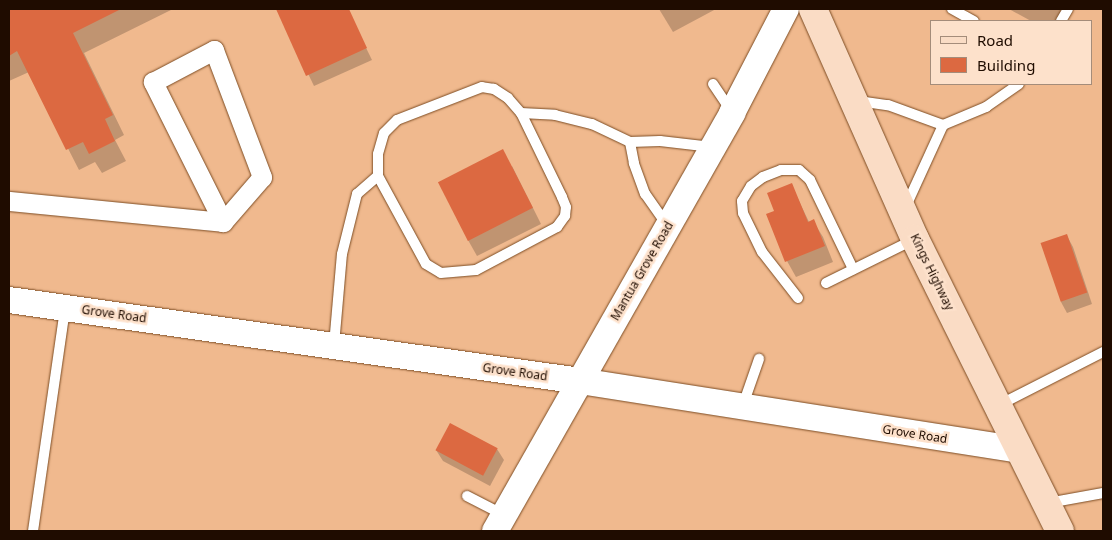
<!DOCTYPE html>
<style>
body{margin:0}
#map{position:relative;width:1112px;height:540px;overflow:hidden;background:#f0b98e;font-family:"Noto Sans",sans-serif}
div>[style]{position:absolute}
[style*='--x']{left:calc(var(--x)*1px);top:calc(var(--y)*1px);width:calc(var(--w)*1px);rotate:calc(var(--a)*1deg)}
.shadow>*{inset:0;background:#0003}
.building>*{inset:0;background:#dc6941;transform-origin:0 0}
.roads{filter:drop-shadow(0 0 1px #7d4d24) drop-shadow(0 0 1px #7d4d24)}
.lane>*{height:10px;margin:-5px;padding:0 5px;transform-origin:5px;border-radius:5px;background:#fff}
.street>*{height:19px;margin:-9.5px;padding:0 9.5px;transform-origin:9.5px;border-radius:9.5px;background:#fff}
.secondary>*{height:26px;margin:-13px;padding:0 13px;transform-origin:13px;border-radius:13px;background:#fff}
.primary>*{height:28px;margin:-14px;padding:0 14px;transform-origin:14px;border-radius:14px;background:#fadcc5}
span{translate:-50% -50%;white-space:nowrap;text-align:center;line-height:1.15;-webkit-text-stroke:5px #fde1cb;paint-order:stroke}
.street-label{font-size:12px;color:#1f0c00}
.frame{position:absolute;inset:0;border:10px solid #1f0c00;pointer-events:none}
.legend{position:absolute;left:930px;top:20px;width:162px;height:65px;box-sizing:border-box;background:#fde1cb;border:1px solid #a48c7a;margin:0;padding:6px 9px;list-style:none;font-size:15px;color:#1f0c00}
.legend li{display:flex;align-items:center;gap:10px;height:25px}
.legend b{width:25px;border:1px solid #a48c7a}
</style>
<div id="map">
<div class="shadow">
<i style="clip-path:polygon(9px 9px,173px 9px,84px 53px,124px 135px,115px 140px,126px 161px,102px 173px,95px 162px,79px 170px,29px 72px,9px 81px)"></i>
<i style="clip-path:polygon(277px 9px,347px 9px,372px 60px,314px 86px)"></i>
<i style="clip-path:polygon(659px 9px,716px 9px,673px 32px)"></i>
<i style="clip-path:polygon(1009px 9px,1070px 9px,1063px 21px,1031px 21px)"></i>
<i style="clip-path:polygon(512px 166px,541px 224px,477px 256px,468px 240px)"></i>
<i style="clip-path:polygon(791px 184px,809px 222px,813px 221px,823px 237px,833px 262px,796px 277px,787px 261px,776px 212px)"></i>
<i style="clip-path:polygon(1067px 236px,1073px 247px,1092px 304px,1067px 313px,1061px 302px)"></i>
<i style="clip-path:polygon(497px 449px,504px 460px,490px 486px,443px 461px,436px 450px)"></i>
</div>
<div class="building">
<i style="clip-path:polygon(9px 9px,121px 9px,73px 33px,113px 115px,105px 119px,115px 141px,89px 154px,83px 142px,66px 150px,17px 51px,9px 56px)"></i>
<i style="clip-path:polygon(276px 9px,349px 9px,367px 48px,306px 76px)"></i>
<i style="left:503px;top:149px;width:66px;height:73px;rotate:63deg"></i>
<i style="clip-path:polygon(792px 183px,808px 222px,814px 219px,825px 246px,785px 262px,766px 214px,774px 211px,767px 193px)"></i>
<i style="left:1067px;top:234px;width:62px;height:28px;rotate:71deg"></i>
<i style="left:450px;top:423px;width:54px;height:31px;rotate:28deg"></i>
</div>
<div class="roads">
<div class="lane">
<i style="--x:952;--y:9;--w:25;--a:29"></i>
<i style="--x:1061;--y:21;--w:14;--a:-60"></i>
<i style="--x:713;--y:84;--w:34;--a:56"></i>
<i style="--x:858;--y:101;--w:30;--a:8"></i>
<i style="--x:888;--y:105;--w:59;--a:20"></i>
<i style="--x:943;--y:125;--w:47;--a:-22.7"></i>
<i style="--x:986;--y:107;--w:40;--a:-34.9"></i>
<i style="--x:521;--y:113;--w:34;--a:3"></i>
<i style="--x:555;--y:115;--w:38;--a:14"></i>
<i style="--x:592;--y:124;--w:42;--a:25.3"></i>
<i style="--x:906;--y:206;--w:89;--a:-65.4"></i>
<i style="--x:667;--y:225;--w:38;--a:-125"></i>
<i style="--x:645;--y:194;--w:33;--a:-110"></i>
<i style="--x:634;--y:163;--w:21;--a:-101"></i>
<i style="--x:630;--y:142;--w:30;--a:-2"></i>
<i style="--x:660;--y:141;--w:52;--a:6.6"></i>
<i style="--x:826;--y:283;--w:99;--a:-26.3"></i>
<i style="--x:798;--y:298;--w:58;--a:-128"></i>
<i style="--x:762;--y:252;--w:43;--a:-116"></i>
<i style="--x:743;--y:213;--w:12;--a:-95"></i>
<i style="--x:742;--y:201;--w:17;--a:-59"></i>
<i style="--x:751;--y:186;--w:15;--a:-37"></i>
<i style="--x:763;--y:177;--w:19;--a:-21"></i>
<i style="--x:781;--y:170;--w:18;--a:0"></i>
<i style="--x:799;--y:170;--w:15;--a:42"></i>
<i style="--x:810;--y:180;--w:99;--a:64.2"></i>
<i style="--x:334;--y:345;--w:91;--a:-85"></i>
<i style="--x:342;--y:254;--w:62;--a:-76"></i>
<i style="--x:357;--y:194;--w:28;--a:-41"></i>
<i style="--x:378;--y:176;--w:100;--a:61.4"></i>
<i style="--x:426;--y:264;--w:17;--a:31"></i>
<i style="--x:441;--y:273;--w:35;--a:-5"></i>
<i style="--x:476;--y:270;--w:92;--a:-28"></i>
<i style="--x:557;--y:227;--w:14;--a:-54"></i>
<i style="--x:565;--y:216;--w:9;--a:-84"></i>
<i style="--x:566;--y:207;--w:11;--a:-112"></i>
<i style="--x:562;--y:197;--w:93;--a:-116"></i>
<i style="--x:521;--y:113;--w:20;--a:-131"></i>
<i style="--x:508;--y:98;--w:17;--a:-147"></i>
<i style="--x:494;--y:89;--w:12;--a:-171"></i>
<i style="--x:482;--y:87;--w:91;--a:158.8"></i>
<i style="--x:397;--y:120;--w:18;--a:135"></i>
<i style="--x:384;--y:133;--w:22;--a:106"></i>
<i style="--x:378;--y:154;--w:22;--a:90"></i>
<i style="--x:743;--y:405;--w:49;--a:-70.8"></i>
<i style="--x:999;--y:405;--w:117;--a:-27"></i>
<i style="--x:467;--y:496;--w:42;--a:27.2"></i>
<i style="--x:1048;--y:503;--w:56;--a:-10.3"></i>
<i style="--x:33;--y:531;--w:224;--a:-81.8"></i>
</div>
<div class="street">
<i style="--x:214;--y:50;--w:136;--a:69.3"></i>
<i style="--x:262;--y:177;--w:60;--a:130.9"></i>
<i style="--x:223;--y:222;--w:157;--a:-116.6"></i>
<i style="--x:153;--y:82;--w:69;--a:-27.7"></i>
<i style="--x:9;--y:201;--w:215;--a:5.6"></i>
</div>
<div class="secondary">
<i style="--x:9;--y:300;--w:577;--a:8.07"></i>
<i style="--x:580;--y:381;--w:445;--a:8.9"></i>
<i style="--x:495;--y:531;--w:481;--a:-60.4"></i>
<i style="--x:732;--y:113;--w:117;--a:-62.6"></i>
</div>
<div class="primary">
<i style="--x:813;--y:9;--w:252;--a:66.1"></i>
<i style="--x:915;--y:239;--w:326;--a:63.6"></i>
</div>
</div>
<div class="street-label">
<span style="left:642px;top:271px;rotate:-60deg">Mantua Grove Road</span>
<span style="left:932px;top:272px;rotate:64deg">Kings Highway</span>
<span style="left:114px;top:314px;rotate:8deg">Grove Road</span>
<span style="left:515px;top:372px;rotate:8deg">Grove Road</span>
<span style="left:915px;top:434px;rotate:9deg">Grove Road</span>
</div>
<div class="frame"></div>
<ul class="legend">
<li><b style="height:6px;background:#fadcc5"></b>Road</li>
<li><b style="height:14px;background:#dc6941"></b>Building</li>
</ul>
</div>
